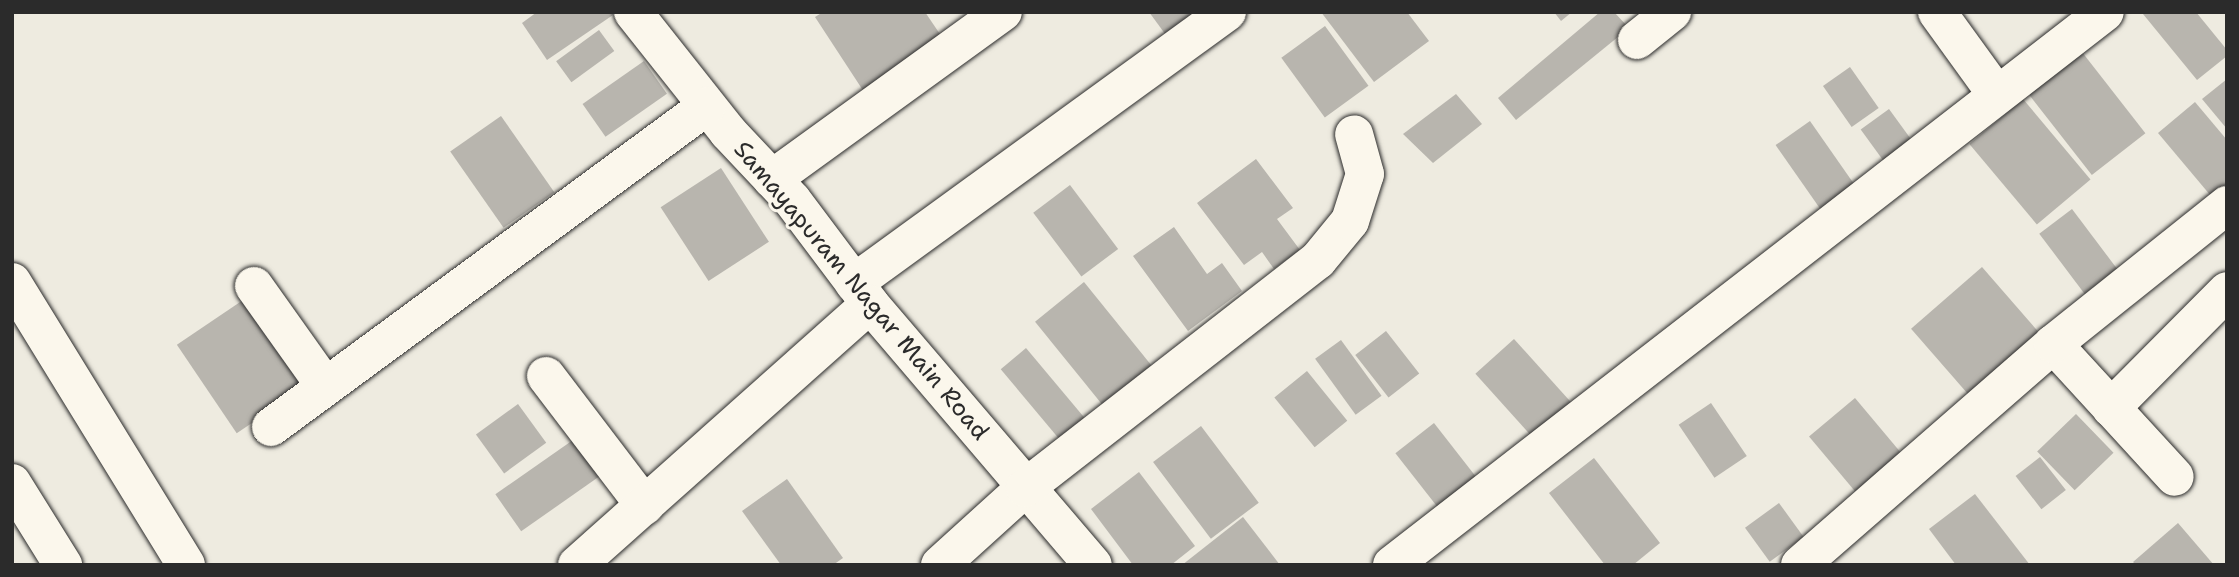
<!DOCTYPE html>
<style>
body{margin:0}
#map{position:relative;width:2239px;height:577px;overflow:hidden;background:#eeebe0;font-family:"Shantell Sans",sans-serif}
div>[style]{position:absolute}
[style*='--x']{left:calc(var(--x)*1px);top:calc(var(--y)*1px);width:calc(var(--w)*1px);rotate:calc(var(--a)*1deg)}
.building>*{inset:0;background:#b8b5ae;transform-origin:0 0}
.roads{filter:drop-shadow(0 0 2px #2b2b2b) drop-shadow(0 0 2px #2b2b2b)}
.minor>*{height:38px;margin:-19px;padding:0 19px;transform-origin:19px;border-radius:19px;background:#fbf7ec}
.highway>*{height:38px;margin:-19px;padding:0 19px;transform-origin:19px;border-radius:19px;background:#fbf7ec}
span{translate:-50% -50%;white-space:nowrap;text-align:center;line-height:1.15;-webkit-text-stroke:6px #fbf7ec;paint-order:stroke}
.street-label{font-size:24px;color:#2b2b2b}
.frame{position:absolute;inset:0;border:14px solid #2b2b2b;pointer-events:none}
</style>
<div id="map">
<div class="building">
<i style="clip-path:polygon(537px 12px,611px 12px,613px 15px,547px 60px,522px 23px)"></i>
<i style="clip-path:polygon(823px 12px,925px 12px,946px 43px,866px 95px,815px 17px)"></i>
<i style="clip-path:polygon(1149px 12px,1189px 12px,1199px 26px,1171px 42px)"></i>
<i style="clip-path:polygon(1321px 12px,1407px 12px,1429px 41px,1374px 82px)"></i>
<i style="clip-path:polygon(1554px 12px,1572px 12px,1561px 21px)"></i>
<i style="clip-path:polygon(1600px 12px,1614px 12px,1629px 28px,1516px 120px,1498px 98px)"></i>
<i style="clip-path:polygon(2145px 12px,2196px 12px,2227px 50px,2227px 56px,2197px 80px,2143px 14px)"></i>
<i style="left:1325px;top:26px;width:74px;height:54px;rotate:54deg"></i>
<i style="left:599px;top:30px;width:26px;height:53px;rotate:54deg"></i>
<i style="left:2082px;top:52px;width:103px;height:68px;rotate:52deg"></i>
<i style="left:644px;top:61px;width:40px;height:75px;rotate:55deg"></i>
<i style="left:1850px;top:67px;width:50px;height:33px;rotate:55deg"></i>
<i style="clip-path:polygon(2227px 79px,2227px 129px,2202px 99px)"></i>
<i style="clip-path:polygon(1456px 94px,1482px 124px,1433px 163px,1403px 134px)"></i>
<i style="left:2023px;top:99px;width:105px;height:70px;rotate:50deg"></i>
<i style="clip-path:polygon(2195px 102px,2227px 140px,2227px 193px,2216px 202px,2158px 133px)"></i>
<i style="left:1889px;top:109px;width:39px;height:35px;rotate:54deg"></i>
<i style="left:501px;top:116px;width:93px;height:62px;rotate:55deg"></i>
<i style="left:1810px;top:121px;width:85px;height:42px;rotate:55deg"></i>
<i style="clip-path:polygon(1256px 159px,1293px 208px,1277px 219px,1300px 250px,1274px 269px,1262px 252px,1244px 265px,1197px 203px)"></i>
<i style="left:721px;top:168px;width:88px;height:72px;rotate:57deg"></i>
<i style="left:1070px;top:185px;width:80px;height:46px;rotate:53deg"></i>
<i style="left:2072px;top:209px;width:78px;height:41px;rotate:53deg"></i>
<i style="clip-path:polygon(1174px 227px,1207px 274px,1222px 263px,1242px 291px,1188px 331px,1133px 256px)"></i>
<i style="left:1982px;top:267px;width:96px;height:94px;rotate:49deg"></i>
<i style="left:1084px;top:282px;width:107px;height:63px;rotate:51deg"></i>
<i style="left:249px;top:296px;width:107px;height:87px;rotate:56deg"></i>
<i style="left:1386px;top:331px;width:54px;height:39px;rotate:52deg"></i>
<i style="left:1514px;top:339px;width:96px;height:52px;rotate:48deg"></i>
<i style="left:1341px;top:340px;width:69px;height:32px;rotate:54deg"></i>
<i style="left:1026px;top:348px;width:104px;height:33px;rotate:50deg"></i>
<i style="left:1307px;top:371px;width:64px;height:42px;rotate:51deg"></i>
<i style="left:1855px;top:398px;width:79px;height:60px;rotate:50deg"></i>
<i style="left:1711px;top:403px;width:64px;height:39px;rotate:56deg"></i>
<i style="left:518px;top:404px;width:48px;height:52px;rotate:54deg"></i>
<i style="left:2076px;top:414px;width:54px;height:54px;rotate:46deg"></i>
<i style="left:1434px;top:423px;width:70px;height:49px;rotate:52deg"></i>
<i style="left:1201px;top:426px;width:96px;height:60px;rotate:53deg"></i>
<i style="left:583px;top:433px;width:45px;height:107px;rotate:55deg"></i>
<i style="left:2040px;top:457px;width:42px;height:31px;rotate:52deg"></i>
<i style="clip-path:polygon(1594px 458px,1660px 543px,1633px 565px,1605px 565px,1549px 493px)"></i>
<i style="clip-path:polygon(1139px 472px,1195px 546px,1171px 565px,1133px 565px,1091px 509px)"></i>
<i style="clip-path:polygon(787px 479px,843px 558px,833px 565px,781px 565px,742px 511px)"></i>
<i style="clip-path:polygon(1975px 494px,2030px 565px,1956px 565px,1929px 529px)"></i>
<i style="left:1779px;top:503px;width:42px;height:42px;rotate:54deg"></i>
<i style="clip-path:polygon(1243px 517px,1280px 565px,1182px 565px)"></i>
<i style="clip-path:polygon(2178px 523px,2214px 565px,2136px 565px,2133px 562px)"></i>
</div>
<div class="roads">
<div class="minor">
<i style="--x:633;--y:12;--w:153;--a:51.6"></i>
<i style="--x:728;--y:132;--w:93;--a:46.7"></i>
<i style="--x:792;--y:200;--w:130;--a:53.1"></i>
<i style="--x:870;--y:304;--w:343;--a:49.5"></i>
<i style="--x:1937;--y:12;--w:102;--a:54.1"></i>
<i style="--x:1637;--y:40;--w:45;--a:-38.7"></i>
<i style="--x:772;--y:179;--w:285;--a:-35.9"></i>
<i style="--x:854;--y:283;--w:461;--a:-36"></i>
<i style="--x:254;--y:286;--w:123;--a:54.6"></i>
<i style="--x:2053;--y:344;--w:180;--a:47.5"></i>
<i style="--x:546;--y:376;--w:163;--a:52.7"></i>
<i style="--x:2111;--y:408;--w:165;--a:-45.2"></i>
<i style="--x:271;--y:427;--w:541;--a:-36.36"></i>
<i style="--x:577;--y:565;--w:392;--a:-41.7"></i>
<i style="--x:940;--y:565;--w:115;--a:-42.2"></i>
<i style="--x:1025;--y:488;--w:371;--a:-37.9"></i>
<i style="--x:1318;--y:260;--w:50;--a:-50.6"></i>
<i style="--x:1350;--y:221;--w:49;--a:-72.3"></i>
<i style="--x:1365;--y:174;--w:41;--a:-105.4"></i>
<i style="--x:1392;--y:565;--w:902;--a:-37.8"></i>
<i style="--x:1800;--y:565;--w:336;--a:-41.1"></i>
<i style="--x:2053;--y:344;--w:223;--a:-38.6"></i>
</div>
<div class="highway">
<i style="--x:12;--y:282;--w:332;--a:58.4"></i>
<i style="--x:12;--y:483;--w:97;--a:58.1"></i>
</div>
</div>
<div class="street-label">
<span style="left:861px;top:291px;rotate:50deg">Samayapuram Nagar Main Road</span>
</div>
<div class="frame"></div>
</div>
